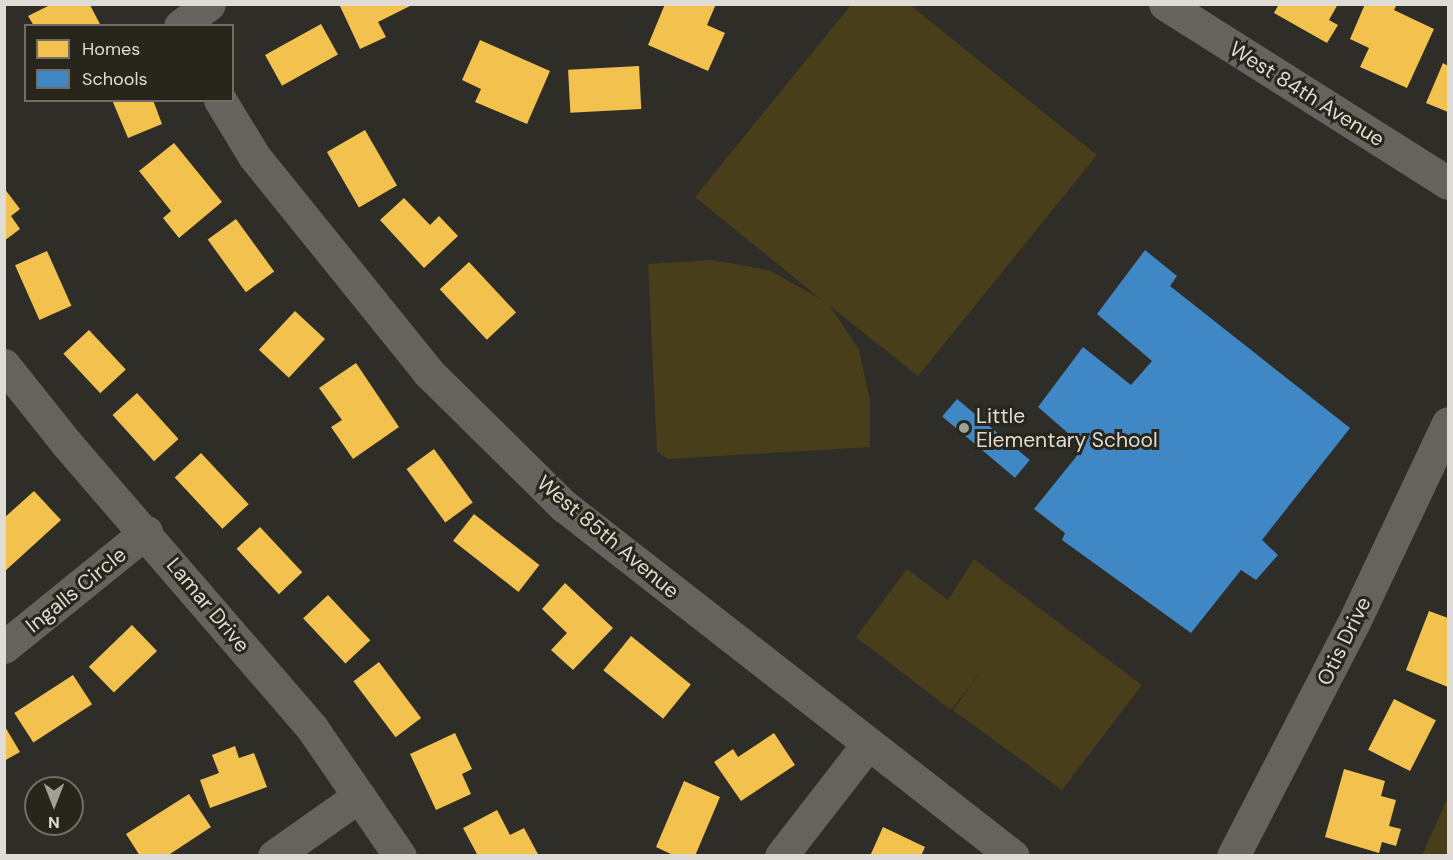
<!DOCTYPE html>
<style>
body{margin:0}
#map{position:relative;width:1453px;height:860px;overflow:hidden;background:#2e2d28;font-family:"DM Sans",sans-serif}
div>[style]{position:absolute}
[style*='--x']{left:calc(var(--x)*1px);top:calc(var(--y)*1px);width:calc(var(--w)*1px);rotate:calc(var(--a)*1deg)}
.green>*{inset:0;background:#483e1a}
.homes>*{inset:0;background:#f2c14e;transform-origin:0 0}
.schools>*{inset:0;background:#3f88c5;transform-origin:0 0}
.minor>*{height:33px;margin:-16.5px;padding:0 16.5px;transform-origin:16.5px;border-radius:16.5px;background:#64635e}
.dots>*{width:16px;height:16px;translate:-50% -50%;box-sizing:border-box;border:3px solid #28251a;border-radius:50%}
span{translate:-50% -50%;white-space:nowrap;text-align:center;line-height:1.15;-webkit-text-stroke:6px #28251a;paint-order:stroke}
.street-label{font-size:21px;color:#dedcd5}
.poi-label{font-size:21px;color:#dedcd5}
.left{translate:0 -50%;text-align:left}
.frame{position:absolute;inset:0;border:6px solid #dedcd5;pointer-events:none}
.legend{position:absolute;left:24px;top:24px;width:210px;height:78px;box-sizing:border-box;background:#28251a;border:2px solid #716e65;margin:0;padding:8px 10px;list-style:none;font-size:18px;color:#dedcd5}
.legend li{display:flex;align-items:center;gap:12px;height:30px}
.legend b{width:30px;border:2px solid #716e65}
.north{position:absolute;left:24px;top:776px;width:60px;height:60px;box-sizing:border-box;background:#28251a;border:2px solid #716e65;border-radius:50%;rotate:180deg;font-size:16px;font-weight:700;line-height:24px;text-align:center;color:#dedcd5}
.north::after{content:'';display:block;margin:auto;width:21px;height:27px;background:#a09f98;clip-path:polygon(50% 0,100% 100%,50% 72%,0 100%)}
</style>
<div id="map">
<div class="green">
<i style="clip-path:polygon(851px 5px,910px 5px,1097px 155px,918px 376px,830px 306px,859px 350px,870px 401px,870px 447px,667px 459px,657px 451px,648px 264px,711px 260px,769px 270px,822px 300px,695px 197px)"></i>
<i style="clip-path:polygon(974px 559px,1142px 685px,1062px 790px,953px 710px,982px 670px,951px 710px,856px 637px,907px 569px,948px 600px)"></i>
<i style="clip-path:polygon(1448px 797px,1448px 855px,1422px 855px)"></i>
</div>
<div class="homes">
<i style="clip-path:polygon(339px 4px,414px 4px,378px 22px,386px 37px,360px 49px)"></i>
<i style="clip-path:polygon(665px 4px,716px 4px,707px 25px,725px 33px,708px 71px,648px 45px)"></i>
<i style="clip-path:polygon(1279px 4px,1338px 4px,1329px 20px,1338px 25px,1327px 43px,1274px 13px)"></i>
<i style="clip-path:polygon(1365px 4px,1397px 4px,1394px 10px,1434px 29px,1407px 88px,1360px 67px,1369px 48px,1350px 39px)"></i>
<i style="clip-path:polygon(50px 5px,90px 5px,101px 26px,34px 26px,28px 16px)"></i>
<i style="left:321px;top:24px;width:35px;height:64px;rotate:61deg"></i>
<i style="clip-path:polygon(480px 40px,550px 71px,527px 124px,475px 102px,481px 89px,462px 80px)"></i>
<i style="clip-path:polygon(1443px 63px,1448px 66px,1448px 112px,1426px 103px)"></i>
<i style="left:639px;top:66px;width:43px;height:71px;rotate:87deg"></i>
<i style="clip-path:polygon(112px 100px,153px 100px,162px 124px,128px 138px)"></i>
<i style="left:365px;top:130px;width:64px;height:44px;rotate:60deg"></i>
<i style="clip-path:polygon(174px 143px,222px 202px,179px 238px,163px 218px,171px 211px,139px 171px)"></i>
<i style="clip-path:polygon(4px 188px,20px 209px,11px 216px,20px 229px,4px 241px)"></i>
<i style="clip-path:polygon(404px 198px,430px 225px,439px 216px,458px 236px,424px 268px,380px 220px)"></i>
<i style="left:236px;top:219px;width:65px;height:35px;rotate:54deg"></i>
<i style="left:47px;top:251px;width:60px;height:35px;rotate:66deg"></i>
<i style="left:469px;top:262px;width:69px;height:40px;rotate:47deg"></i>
<i style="left:295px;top:311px;width:41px;height:53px;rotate:43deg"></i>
<i style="left:89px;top:330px;width:54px;height:35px;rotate:47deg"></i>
<i style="clip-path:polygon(356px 363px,399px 427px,353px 459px,331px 427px,342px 420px,319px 388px)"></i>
<i style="left:137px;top:393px;width:62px;height:33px;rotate:48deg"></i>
<i style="left:434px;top:449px;width:66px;height:34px;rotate:54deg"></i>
<i style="left:201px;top:453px;width:70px;height:36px;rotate:47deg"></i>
<i style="clip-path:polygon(34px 491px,61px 520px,4px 572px,4px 518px)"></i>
<i style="left:474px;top:514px;width:83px;height:34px;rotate:38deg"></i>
<i style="left:260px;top:527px;width:62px;height:32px;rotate:47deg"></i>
<i style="clip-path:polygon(565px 583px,613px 628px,573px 670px,551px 650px,567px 633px,542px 609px)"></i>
<i style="left:328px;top:595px;width:62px;height:34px;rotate:47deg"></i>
<i style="clip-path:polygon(1429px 611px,1448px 618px,1448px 687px,1406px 670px)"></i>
<i style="left:132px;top:625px;width:36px;height:60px;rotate:46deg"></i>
<i style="left:631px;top:636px;width:77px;height:44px;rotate:39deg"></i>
<i style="left:379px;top:662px;width:70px;height:32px;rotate:53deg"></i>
<i style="left:73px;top:675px;width:35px;height:70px;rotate:57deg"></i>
<i style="left:1394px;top:699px;width:47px;height:57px;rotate:27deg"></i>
<i style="clip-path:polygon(4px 725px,20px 752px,4px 761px)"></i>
<i style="clip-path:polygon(455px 733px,472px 769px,462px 774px,471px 794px,436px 810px,410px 754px)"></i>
<i style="clip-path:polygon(774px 733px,795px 765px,741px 801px,714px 762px,733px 749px,738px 757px)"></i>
<i style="clip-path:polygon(235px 746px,239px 758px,254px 753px,267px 787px,210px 808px,200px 780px,219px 773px,212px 755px)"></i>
<i style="clip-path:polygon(1344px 769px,1385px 781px,1381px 796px,1396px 800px,1389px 826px,1401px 829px,1396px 846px,1382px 842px,1379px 853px,1325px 837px)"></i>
<i style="clip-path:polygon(684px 781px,720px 797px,695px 856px,675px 856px,656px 847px)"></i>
<i style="clip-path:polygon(189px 794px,211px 827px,167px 856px,140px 856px,126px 834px)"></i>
<i style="clip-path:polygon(497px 810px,510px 835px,524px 828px,539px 856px,478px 856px,463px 828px)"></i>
<i style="clip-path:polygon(883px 827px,925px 847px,921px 856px,870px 856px)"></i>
</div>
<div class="schools">
<i style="clip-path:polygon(1145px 250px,1177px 276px,1170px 286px,1350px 428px,1262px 540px,1278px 555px,1256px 580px,1241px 570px,1191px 633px,1062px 540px,1065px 533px,1034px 509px,1084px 447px,1038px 407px,1083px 347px,1131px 385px,1152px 361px,1097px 314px)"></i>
<i style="left:957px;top:399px;width:95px;height:23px;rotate:40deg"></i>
</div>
<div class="minor">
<i style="--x:1165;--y:4;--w:335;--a:32.3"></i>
<i style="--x:180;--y:26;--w:36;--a:-37"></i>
<i style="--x:220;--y:100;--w:66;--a:58.7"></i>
<i style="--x:254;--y:156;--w:279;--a:51.1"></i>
<i style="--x:429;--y:373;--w:190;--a:44.6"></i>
<i style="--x:564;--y:506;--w:569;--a:37.94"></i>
<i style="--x:4;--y:365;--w:101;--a:51.4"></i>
<i style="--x:67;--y:444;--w:375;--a:49.2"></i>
<i style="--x:312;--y:728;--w:155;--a:55.5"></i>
<i style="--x:4;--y:647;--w:183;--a:-39"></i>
<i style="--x:274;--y:856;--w:104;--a:-35.2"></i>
<i style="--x:781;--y:856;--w:142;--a:-52.2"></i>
<i style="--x:1233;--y:856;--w:261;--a:-62.7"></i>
<i style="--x:1353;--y:624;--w:222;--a:-64.7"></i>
</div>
<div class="dots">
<i style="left:964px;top:428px;background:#a09f98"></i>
</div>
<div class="street-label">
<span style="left:1307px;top:94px;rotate:32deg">West 84th Avenue</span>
<span style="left:608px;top:537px;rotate:40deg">West 85th Avenue</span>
<span style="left:76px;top:590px;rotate:-39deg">Ingalls Circle</span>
<span style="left:208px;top:605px;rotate:50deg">Lamar Drive</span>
<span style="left:1344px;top:641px;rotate:-64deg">Otis Drive</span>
</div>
<div class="poi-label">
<span class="left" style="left:976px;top:428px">Little<br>Elementary School</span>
</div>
<div class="frame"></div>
<ul class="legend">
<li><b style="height:16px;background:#f2c14e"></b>Homes</li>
<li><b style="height:16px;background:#3f88c5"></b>Schools</li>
</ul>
<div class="north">N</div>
</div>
